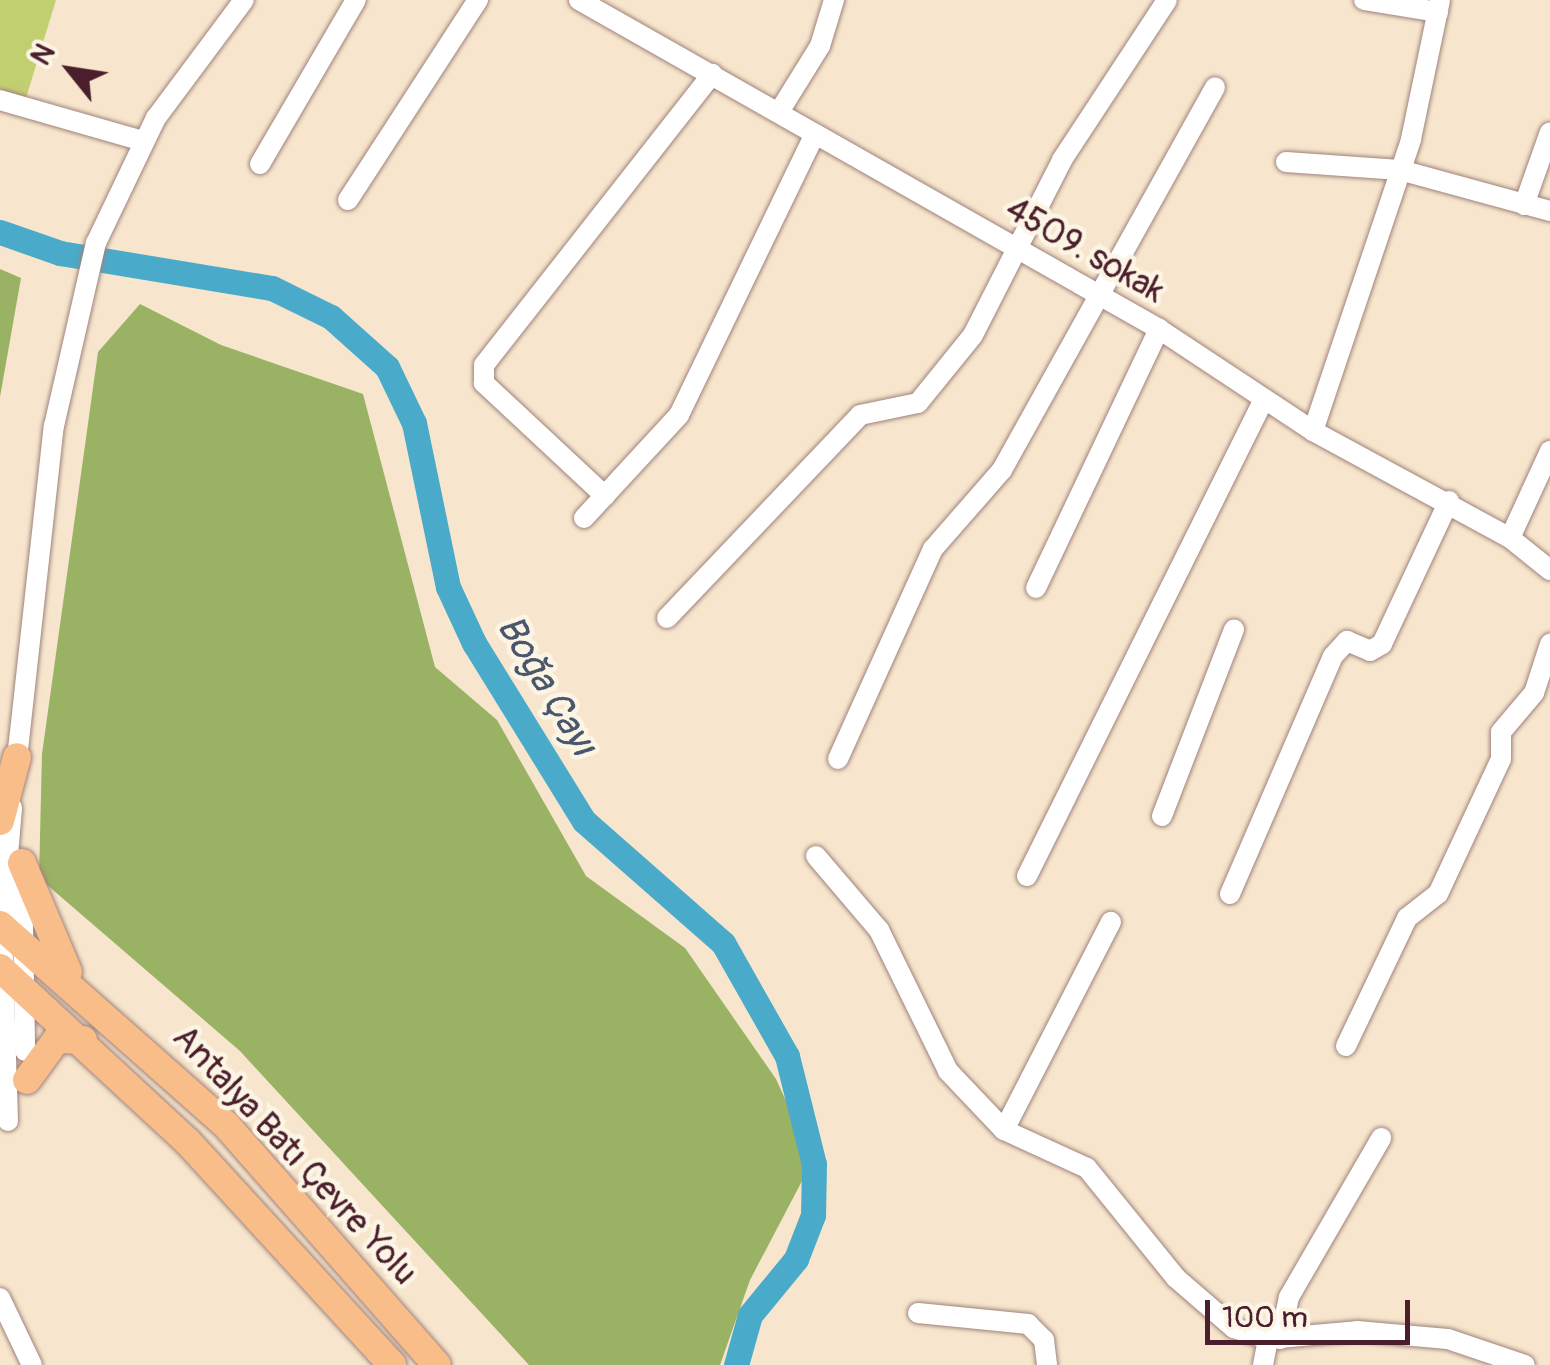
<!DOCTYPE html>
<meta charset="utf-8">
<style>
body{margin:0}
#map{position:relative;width:1550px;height:1365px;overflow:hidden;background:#f7e6cd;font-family:Pangolin,sans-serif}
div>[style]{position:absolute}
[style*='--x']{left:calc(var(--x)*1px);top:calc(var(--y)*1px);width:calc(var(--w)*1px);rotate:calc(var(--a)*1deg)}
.green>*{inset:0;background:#c2cf71}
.forest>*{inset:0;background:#99b263}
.river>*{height:25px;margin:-12.5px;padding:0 12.5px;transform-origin:12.5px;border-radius:12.5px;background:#4aaac9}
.roads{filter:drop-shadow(0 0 2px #a0827c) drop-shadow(0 0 2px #a0827c)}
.minor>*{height:20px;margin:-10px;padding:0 10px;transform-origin:10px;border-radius:10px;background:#fff}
.highway>*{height:28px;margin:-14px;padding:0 14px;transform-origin:14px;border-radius:14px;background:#f8bd89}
span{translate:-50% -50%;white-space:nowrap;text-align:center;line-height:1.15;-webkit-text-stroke:9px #fcf5e5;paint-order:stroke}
.street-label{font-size:35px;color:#4a1f2b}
.water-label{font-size:38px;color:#4a576a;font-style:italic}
.north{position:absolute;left:20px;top:20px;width:100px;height:100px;-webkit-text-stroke:8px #fcf5e5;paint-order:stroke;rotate:300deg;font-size:28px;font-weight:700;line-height:40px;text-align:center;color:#4a1f2b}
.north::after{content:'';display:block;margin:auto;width:35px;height:45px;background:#4a1f2b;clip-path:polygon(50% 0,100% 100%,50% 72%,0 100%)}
.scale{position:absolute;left:1205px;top:1300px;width:205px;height:45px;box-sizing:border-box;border:5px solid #4a1f2b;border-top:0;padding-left:12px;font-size:30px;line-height:35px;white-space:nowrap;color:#4a1f2b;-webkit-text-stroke:8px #fcf5e5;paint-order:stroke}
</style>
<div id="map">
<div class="green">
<i style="clip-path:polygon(0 0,56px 0,26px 98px,0 89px)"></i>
</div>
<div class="forest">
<i style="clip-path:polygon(0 269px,21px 278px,0 397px)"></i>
<i style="clip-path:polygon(140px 304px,221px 345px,363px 394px,435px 667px,497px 720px,586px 876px,685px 948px,776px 1079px,813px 1160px,750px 1280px,720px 1365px,529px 1365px,240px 1051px,39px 878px,42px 754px,98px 352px)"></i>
</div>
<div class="river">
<i style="--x:0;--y:232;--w:64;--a:19.3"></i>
<i style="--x:60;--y:253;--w:215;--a:9.4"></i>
<i style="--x:272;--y:288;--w:66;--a:26.2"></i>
<i style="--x:331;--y:317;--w:75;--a:41.8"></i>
<i style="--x:387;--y:367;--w:62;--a:64.3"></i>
<i style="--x:414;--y:423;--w:167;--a:78.3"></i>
<i style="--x:448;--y:587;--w:62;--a:65.1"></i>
<i style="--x:474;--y:643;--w:209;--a:58.3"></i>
<i style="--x:584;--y:821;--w:185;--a:41.3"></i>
<i style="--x:723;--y:943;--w:130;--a:60.5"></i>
<i style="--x:787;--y:1056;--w:111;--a:76"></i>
<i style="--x:814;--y:1164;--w:51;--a:91.1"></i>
<i style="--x:813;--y:1215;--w:47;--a:111.1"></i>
<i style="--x:796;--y:1259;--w:72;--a:129.4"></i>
<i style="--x:750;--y:1315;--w:52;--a:105.6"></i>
</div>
<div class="roads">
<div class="minor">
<i style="--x:579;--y:0;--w:667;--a:29.56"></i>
<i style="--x:1159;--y:329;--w:185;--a:33.5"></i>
<i style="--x:1313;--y:431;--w:224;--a:28.5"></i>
<i style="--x:1510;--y:538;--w:51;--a:38.7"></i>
<i style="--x:1364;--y:0;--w:75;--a:9.2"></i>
<i style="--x:0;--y:100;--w:149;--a:16"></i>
<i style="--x:779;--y:112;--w:78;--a:-58.2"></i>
<i style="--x:820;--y:46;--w:48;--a:-73.1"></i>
<i style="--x:1286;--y:162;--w:114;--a:4"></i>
<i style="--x:1400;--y:170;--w:156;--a:15.3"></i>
<i style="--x:260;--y:164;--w:190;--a:-59.7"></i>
<i style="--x:348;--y:200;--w:239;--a:-57"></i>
<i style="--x:1524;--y:205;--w:77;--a:-70.4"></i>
<i style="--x:1313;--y:431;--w:308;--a:-71.4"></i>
<i style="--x:1411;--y:139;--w:142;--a:-78.2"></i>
<i style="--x:605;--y:496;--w:166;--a:-137"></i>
<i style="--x:484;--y:383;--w:18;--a:-90"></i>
<i style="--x:484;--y:365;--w:370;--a:-51.9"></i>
<i style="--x:584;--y:518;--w:140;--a:-47.3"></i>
<i style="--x:679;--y:415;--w:312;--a:-64.2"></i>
<i style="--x:1510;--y:538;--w:96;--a:-65.3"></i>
<i style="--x:1036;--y:588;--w:287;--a:-64.6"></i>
<i style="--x:667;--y:618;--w:280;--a:-46.4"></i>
<i style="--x:860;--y:415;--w:59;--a:-11.7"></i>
<i style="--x:918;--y:403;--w:87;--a:-51"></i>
<i style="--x:973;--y:335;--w:196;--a:-63"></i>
<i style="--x:1062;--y:160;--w:191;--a:-56.7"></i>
<i style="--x:838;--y:759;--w:230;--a:-65.7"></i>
<i style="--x:933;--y:549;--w:105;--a:-48.9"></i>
<i style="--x:1002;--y:470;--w:438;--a:-60.9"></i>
<i style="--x:16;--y:768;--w:344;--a:-83.7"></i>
<i style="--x:54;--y:426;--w:188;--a:-77.1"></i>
<i style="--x:96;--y:243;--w:139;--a:-64.4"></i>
<i style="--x:156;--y:118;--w:147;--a:-53.3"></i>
<i style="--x:1162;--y:816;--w:200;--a:-68.9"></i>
<i style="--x:816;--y:856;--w:97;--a:49.6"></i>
<i style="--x:879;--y:930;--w:157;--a:63.9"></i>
<i style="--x:948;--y:1071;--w:81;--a:46.5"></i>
<i style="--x:1004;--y:1130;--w:91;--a:24.6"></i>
<i style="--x:1087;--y:1168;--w:141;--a:51"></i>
<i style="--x:1176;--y:1278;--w:77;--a:40.8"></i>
<i style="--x:1234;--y:1328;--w:36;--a:18"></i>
<i style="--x:1268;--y:1339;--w:89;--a:-5.1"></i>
<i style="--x:1357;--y:1331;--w:91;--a:5"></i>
<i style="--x:1448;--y:1339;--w:81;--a:18.7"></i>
<i style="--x:22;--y:871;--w:180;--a:89"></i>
<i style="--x:1027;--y:876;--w:530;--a:-63.58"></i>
<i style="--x:1230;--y:894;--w:259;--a:-66.6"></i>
<i style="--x:1333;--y:656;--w:21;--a:-47"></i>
<i style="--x:1347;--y:641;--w:25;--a:23"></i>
<i style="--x:1370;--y:651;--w:14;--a:-30"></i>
<i style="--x:1382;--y:644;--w:158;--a:-64.9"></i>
<i style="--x:1346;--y:1046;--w:142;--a:-64.5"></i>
<i style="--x:1407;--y:918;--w:39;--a:-38"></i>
<i style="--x:1438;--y:894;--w:149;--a:-65"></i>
<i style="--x:1501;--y:759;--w:27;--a:-90"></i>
<i style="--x:1501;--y:732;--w:51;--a:-49.8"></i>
<i style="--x:1534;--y:693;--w:52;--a:-71.9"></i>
<i style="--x:8;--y:1121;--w:194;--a:-91.8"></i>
<i style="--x:2;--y:927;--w:120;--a:-85.2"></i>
<i style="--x:1004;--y:1130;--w:234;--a:-62.8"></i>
<i style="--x:0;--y:1298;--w:74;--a:64.5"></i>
<i style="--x:918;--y:1313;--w:111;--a:5.7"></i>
<i style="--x:1028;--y:1324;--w:23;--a:45"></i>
<i style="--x:1044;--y:1340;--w:25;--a:83"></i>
<i style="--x:1280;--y:1339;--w:43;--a:-77.9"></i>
<i style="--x:1289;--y:1297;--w:184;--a:-59.9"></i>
<i style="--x:1263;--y:1365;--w:26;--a:-79"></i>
</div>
<div class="highway">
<i style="--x:0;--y:821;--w:66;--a:-75.1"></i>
<i style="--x:22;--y:863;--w:118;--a:67.1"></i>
<i style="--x:0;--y:925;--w:303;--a:41.5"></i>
<i style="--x:227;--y:1126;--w:318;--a:48.7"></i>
<i style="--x:0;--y:968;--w:255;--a:42.8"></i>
<i style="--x:187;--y:1141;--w:304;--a:47.5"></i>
<i style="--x:27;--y:1080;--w:51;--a:-53.8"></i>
<i style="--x:57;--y:1039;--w:26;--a:2"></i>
</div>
</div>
<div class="street-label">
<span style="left:1085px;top:250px;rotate:30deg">4509. sokak</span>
<span style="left:295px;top:1155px;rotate:47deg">Antalya Batı Çevre Yolu</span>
</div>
<div class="water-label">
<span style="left:546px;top:686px;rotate:59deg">Boğa Çayı</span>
</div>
<div class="north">N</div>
<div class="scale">100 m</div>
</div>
